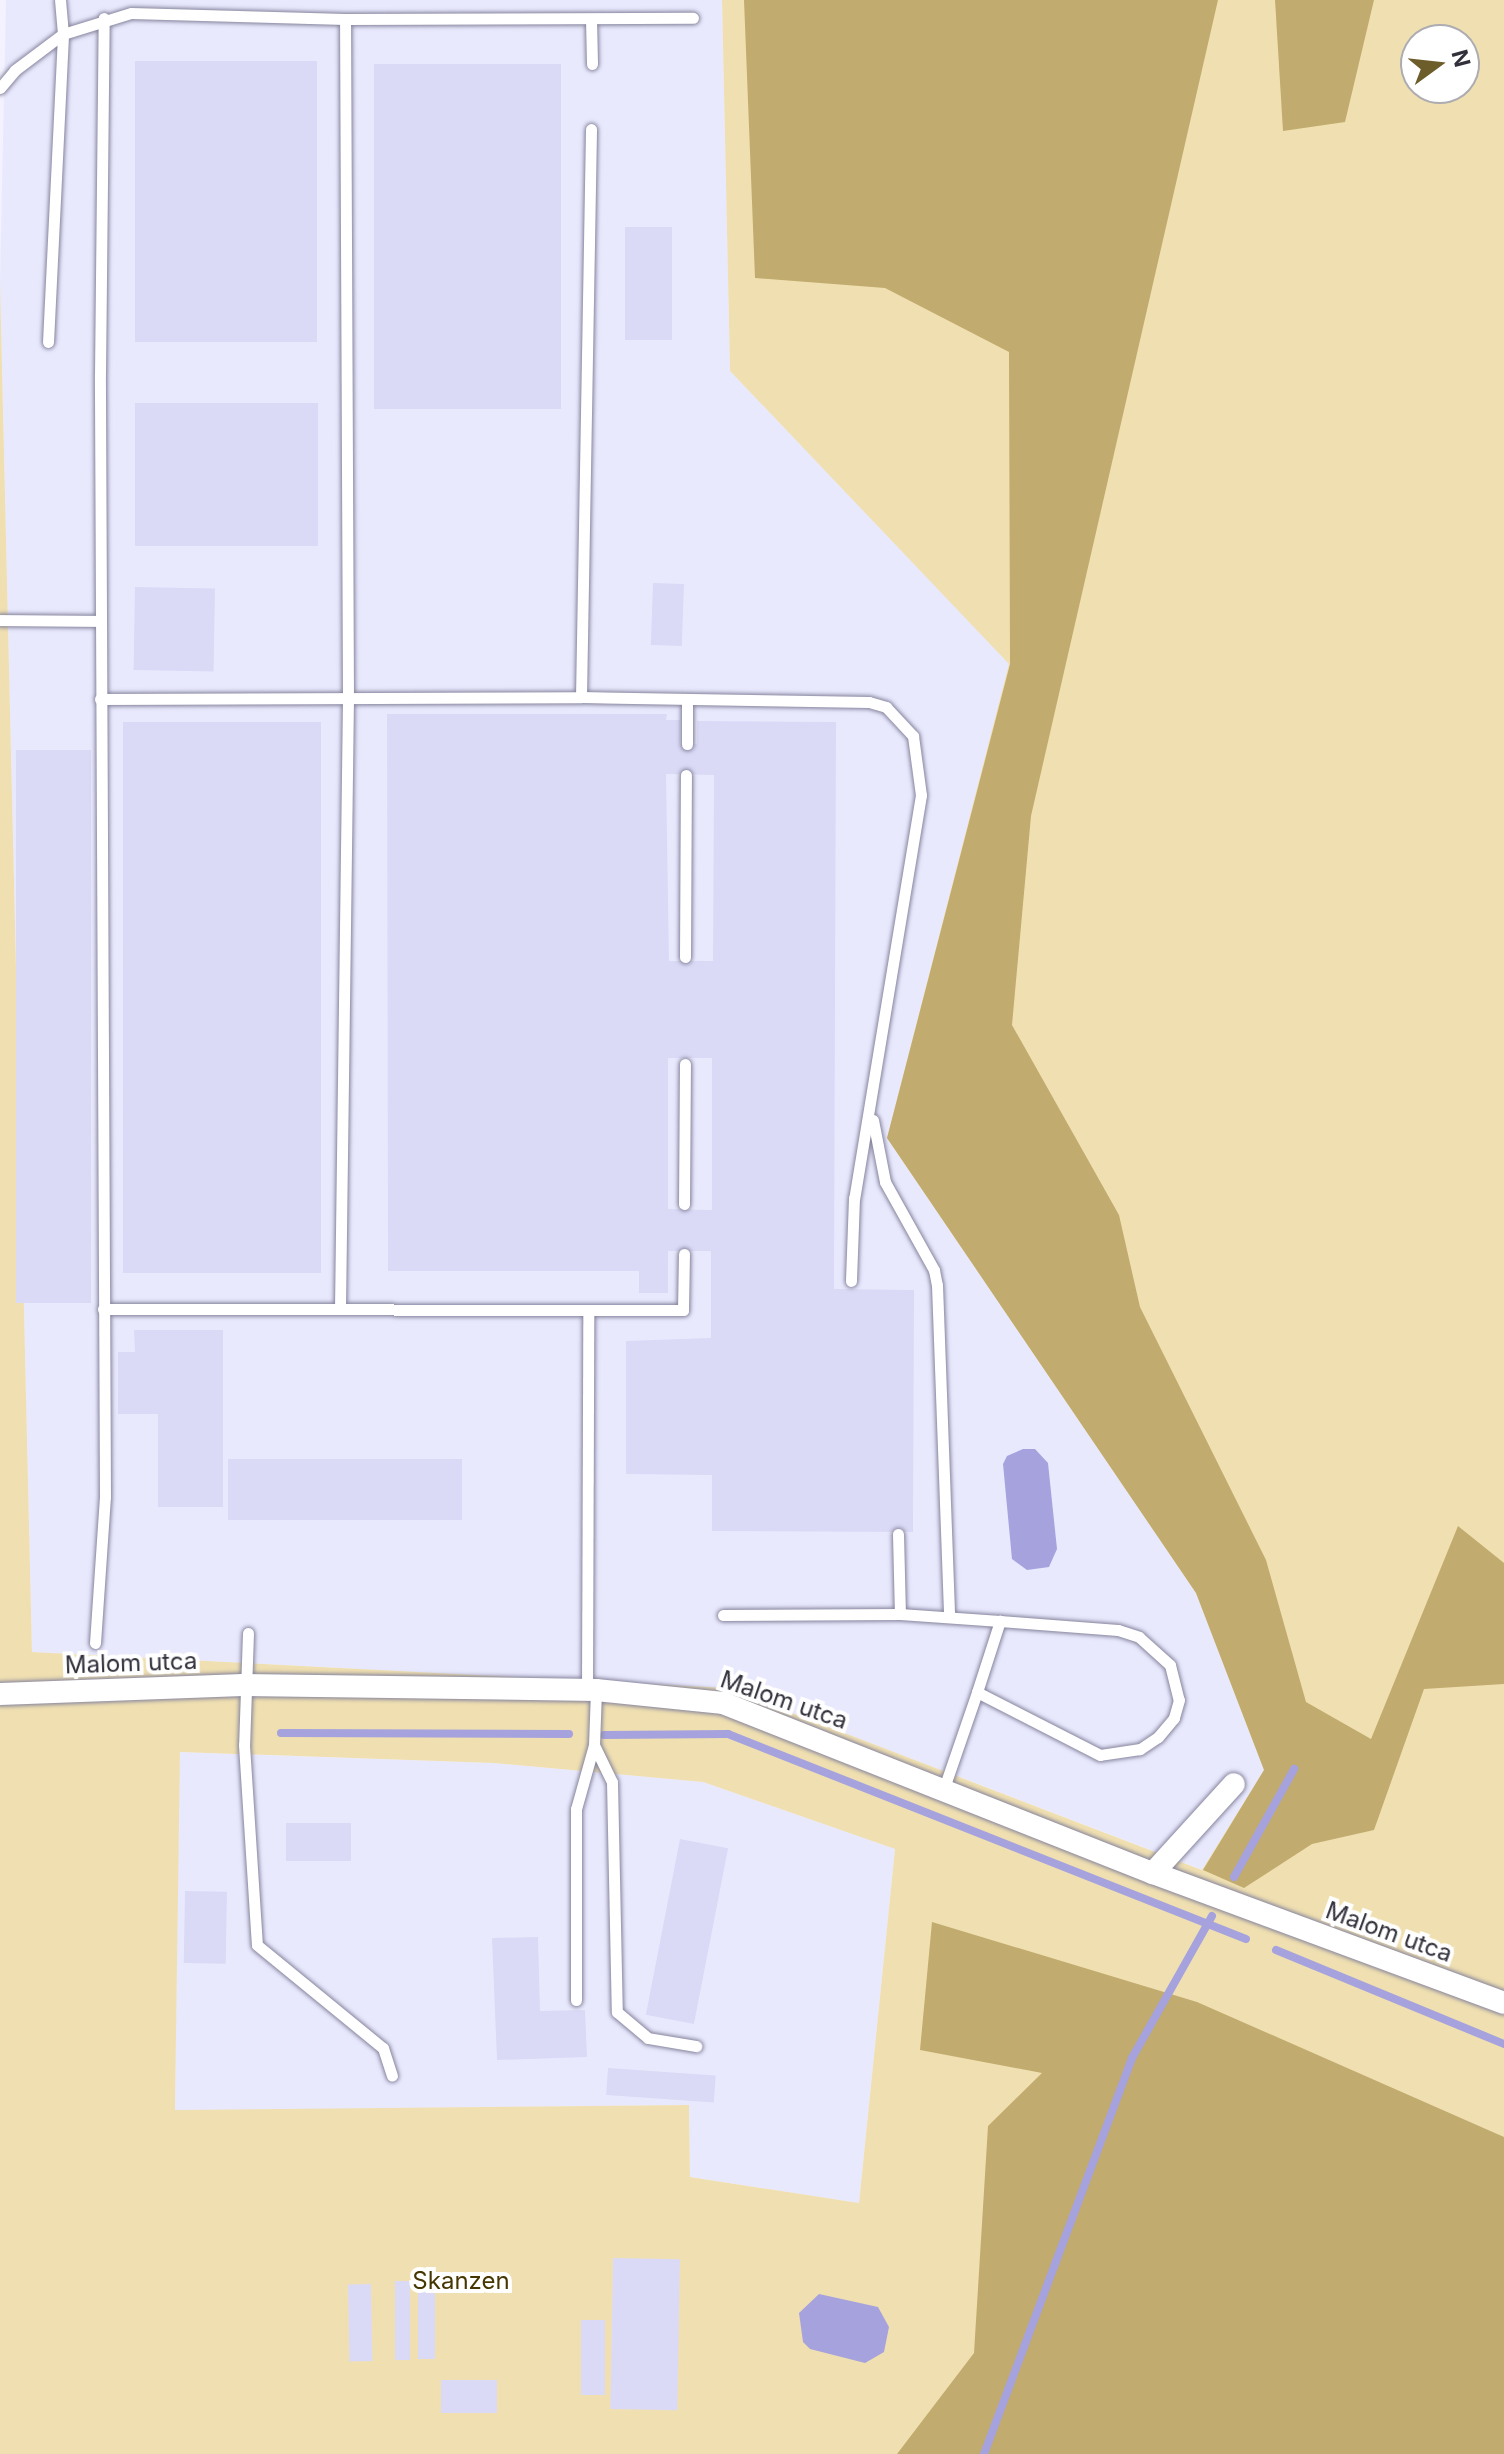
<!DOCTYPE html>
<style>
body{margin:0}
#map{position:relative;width:1504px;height:2454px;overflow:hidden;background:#f3f2fe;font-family:Inter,sans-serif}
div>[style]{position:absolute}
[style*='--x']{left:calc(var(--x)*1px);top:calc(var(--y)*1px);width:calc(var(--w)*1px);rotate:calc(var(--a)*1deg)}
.built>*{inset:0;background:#e9e9fe}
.green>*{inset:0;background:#f0e0b1}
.forest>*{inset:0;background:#c1ab6e}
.water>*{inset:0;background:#a5a2dd}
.stream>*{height:8px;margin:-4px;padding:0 4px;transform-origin:4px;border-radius:4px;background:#a5a2dd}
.building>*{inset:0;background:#dbdaf6;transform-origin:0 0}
.roads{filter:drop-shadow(0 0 2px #85849d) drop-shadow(0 0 2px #85849d)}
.lane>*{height:11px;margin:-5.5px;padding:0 5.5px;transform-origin:5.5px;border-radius:5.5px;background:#fff}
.street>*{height:22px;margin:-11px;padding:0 11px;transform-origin:11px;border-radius:11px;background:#fff}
span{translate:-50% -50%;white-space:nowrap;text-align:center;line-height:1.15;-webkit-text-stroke:8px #fff;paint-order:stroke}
.street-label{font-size:24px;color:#31303b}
.park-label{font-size:24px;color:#463702}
.north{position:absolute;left:1400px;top:24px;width:80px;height:80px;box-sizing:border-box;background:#fff;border:2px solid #adacb1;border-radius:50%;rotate:75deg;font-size:22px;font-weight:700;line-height:32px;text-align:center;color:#31303b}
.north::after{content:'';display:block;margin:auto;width:28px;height:36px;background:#6d5d2a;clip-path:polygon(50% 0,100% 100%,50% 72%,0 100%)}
</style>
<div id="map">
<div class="built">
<i style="clip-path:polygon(6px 0,722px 0,730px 371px,1010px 664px,887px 1138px,1196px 1593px,1264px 1770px,1203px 1870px,727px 1688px,32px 1652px,0 280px)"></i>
<i style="clip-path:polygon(179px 1752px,493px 1763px,703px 1782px,895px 1849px,859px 2203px,690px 2177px,689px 2105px,175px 2111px)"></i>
</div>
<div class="green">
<i style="clip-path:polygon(evenodd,722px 0,1504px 0,1504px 2454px,0 2454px,0 280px,32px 1652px,727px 1688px,1202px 1870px,1264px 1770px,1196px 1593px,887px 1138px,1009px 664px,730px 371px,722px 0,1416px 40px,1464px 40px,1464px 88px,1416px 88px,1416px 40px,722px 0,180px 1752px,493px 1763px,703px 1782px,895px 1849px,859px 2203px,690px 2177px,689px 2105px,175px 2110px,180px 1752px)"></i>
</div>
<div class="forest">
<i style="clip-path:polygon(744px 0,1218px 0,1031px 816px,1012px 1025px,1119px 1215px,1140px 1307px,1266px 1560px,1306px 1702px,1371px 1739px,1458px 1526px,1504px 1563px,1504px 1684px,1424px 1689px,1374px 1830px,1312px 1844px,1244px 1888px,1203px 1870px,1264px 1770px,1196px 1593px,887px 1138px,1010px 664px,1009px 352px,885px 288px,755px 278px)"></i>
<i style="clip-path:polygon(1275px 0,1374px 0,1345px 122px,1283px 131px)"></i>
<i style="clip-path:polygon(932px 1922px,1197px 2002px,1504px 2137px,1504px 2454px,897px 2454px,974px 2353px,988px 2126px,1042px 2073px,920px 2050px)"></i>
</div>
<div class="water">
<i style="clip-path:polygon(1023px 1449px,1035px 1449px,1048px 1463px,1057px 1549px,1049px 1567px,1027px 1570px,1012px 1559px,1003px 1464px,1007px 1456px)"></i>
<i style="clip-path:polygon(819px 2294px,878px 2307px,889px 2327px,884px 2352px,865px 2363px,810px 2349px,803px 2342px,799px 2313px)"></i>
</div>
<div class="stream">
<i style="--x:281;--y:1733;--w:288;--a:0.2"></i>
<i style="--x:604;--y:1735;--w:124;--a:-0.5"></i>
<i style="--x:728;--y:1734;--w:557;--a:21.59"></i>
<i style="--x:1234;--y:1877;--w:124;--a:-60.9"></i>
<i style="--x:1276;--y:1950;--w:247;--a:22.4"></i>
<i style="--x:984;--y:2454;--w:423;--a:-69.5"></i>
<i style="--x:1132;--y:2058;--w:163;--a:-60.6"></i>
</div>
<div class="building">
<i style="left:317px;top:61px;width:281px;height:182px;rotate:90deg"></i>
<i style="left:374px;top:64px;width:187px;height:345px"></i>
<i style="left:625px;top:227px;width:47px;height:113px"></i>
<i style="left:135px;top:403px;width:183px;height:143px"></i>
<i style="left:653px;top:583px;width:31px;height:62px;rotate:2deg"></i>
<i style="left:135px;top:587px;width:80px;height:83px;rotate:1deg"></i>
<i style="clip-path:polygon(evenodd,387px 714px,667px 714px,666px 720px,680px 720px,680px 744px,697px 744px,697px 721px,836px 722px,834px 1289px,914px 1290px,913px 1532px,712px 1531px,712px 1475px,626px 1474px,626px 1341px,711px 1338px,711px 1251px,668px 1251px,668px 1293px,639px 1293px,639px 1271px,388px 1271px,387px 714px,666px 774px,714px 775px,713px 961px,669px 961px,666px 774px,387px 714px,668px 1058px,712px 1058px,712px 1210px,668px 1209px,668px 1058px)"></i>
<i style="left:123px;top:722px;width:198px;height:551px"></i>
<i style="left:16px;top:750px;width:75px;height:553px"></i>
<i style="clip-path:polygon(134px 1330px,223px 1330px,223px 1507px,158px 1507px,158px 1414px,118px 1414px,118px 1352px,135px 1352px)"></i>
<i style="left:228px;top:1459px;width:234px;height:61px"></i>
<i style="left:286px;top:1823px;width:65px;height:38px"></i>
<i style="left:680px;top:1839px;width:49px;height:179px;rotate:11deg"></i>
<i style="left:185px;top:1891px;width:42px;height:72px;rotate:1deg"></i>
<i style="clip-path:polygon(538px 1937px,540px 2011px,585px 2010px,587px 2057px,497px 2060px,492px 1938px)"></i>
<i style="left:608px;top:2068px;width:108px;height:27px;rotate:4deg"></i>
<i style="left:613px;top:2258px;width:67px;height:151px;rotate:1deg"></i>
<i style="left:395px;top:2281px;width:15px;height:79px"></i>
<i style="left:418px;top:2282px;width:17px;height:77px"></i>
<i style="left:371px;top:2284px;width:77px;height:23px;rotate:89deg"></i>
<i style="left:581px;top:2320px;width:24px;height:75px"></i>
<i style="left:441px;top:2380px;width:56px;height:33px"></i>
</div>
<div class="roads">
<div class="lane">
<i style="--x:591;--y:19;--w:45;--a:88.7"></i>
<i style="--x:0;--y:88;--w:23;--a:-50"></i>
<i style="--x:15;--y:70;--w:60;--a:-36.9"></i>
<i style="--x:63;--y:34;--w:71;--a:-17.2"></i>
<i style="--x:131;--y:13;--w:214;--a:1.6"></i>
<i style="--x:345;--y:19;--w:348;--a:-0.2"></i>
<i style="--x:48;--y:342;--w:308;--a:-87.2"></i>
<i style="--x:63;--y:34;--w:34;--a:-95"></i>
<i style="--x:0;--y:620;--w:101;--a:0.6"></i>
<i style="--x:581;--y:697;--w:568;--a:-88.99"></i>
<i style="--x:100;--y:699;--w:481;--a:-0.2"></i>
<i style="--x:581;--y:697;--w:288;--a:1"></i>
<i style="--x:869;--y:702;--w:18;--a:16"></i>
<i style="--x:886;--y:707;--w:40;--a:47"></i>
<i style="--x:913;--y:736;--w:60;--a:82.3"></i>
<i style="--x:921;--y:795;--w:409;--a:99.4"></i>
<i style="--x:854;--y:1198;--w:83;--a:92.1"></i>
<i style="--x:687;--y:744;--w:45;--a:-90"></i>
<i style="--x:685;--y:957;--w:182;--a:-89.7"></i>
<i style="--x:873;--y:1120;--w:63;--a:79"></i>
<i style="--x:885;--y:1182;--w:101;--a:60.9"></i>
<i style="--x:934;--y:1270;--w:15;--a:79"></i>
<i style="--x:937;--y:1285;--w:331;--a:87.9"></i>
<i style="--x:684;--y:1204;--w:140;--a:-89.6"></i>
<i style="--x:103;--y:1309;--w:580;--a:0.1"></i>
<i style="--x:683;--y:1310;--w:56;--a:-89"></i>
<i style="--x:340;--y:1309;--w:611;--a:-89.25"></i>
<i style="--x:348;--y:698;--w:679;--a:-90.25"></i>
<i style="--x:898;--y:1534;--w:80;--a:88.6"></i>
<i style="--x:723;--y:1615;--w:177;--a:-0.3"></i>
<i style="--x:900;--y:1614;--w:100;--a:4"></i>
<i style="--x:1000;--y:1621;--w:118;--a:4.4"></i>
<i style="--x:1118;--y:1630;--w:22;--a:18"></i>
<i style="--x:1139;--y:1637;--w:42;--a:42.1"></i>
<i style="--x:1170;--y:1665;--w:36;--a:76"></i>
<i style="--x:1179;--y:1700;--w:19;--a:106"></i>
<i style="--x:1174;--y:1718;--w:25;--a:130"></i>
<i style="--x:1158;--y:1737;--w:22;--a:146"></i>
<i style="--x:1140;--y:1749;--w:40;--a:171.5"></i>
<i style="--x:1100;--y:1755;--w:138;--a:-152.9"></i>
<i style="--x:977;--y:1692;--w:75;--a:-72.1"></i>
<i style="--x:248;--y:1633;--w:112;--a:92"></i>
<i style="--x:244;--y:1745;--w:200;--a:86.3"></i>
<i style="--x:257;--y:1945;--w:163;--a:39.3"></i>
<i style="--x:383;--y:2048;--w:29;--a:72"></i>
<i style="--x:95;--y:1643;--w:146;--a:-86.1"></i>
<i style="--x:105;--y:1497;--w:1123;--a:-90.26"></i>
<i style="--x:100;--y:374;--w:356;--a:-89.4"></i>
<i style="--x:587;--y:1691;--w:381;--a:-89.8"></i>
<i style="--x:594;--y:1745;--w:41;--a:64.1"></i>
<i style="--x:612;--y:1782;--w:230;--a:88.8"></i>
<i style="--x:617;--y:2012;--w:40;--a:40"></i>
<i style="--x:648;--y:2038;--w:49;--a:9.5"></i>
<i style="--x:944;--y:1788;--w:102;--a:-71"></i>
<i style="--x:576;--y:2000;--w:191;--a:-90"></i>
<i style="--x:576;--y:1809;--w:66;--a:-74.3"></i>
<i style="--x:594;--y:1745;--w:55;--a:-87.9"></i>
</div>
<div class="street">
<i style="--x:0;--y:1694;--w:243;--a:-2.1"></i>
<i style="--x:243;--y:1685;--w:353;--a:0.8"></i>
<i style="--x:596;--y:1690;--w:128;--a:5.8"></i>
<i style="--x:723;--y:1703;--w:462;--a:21.6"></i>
<i style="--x:1153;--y:1873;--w:374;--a:20.3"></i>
<i style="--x:1153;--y:1873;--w:120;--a:-47.7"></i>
</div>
</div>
<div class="street-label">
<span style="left:131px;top:1663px;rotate:-2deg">Malom utca</span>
<span style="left:784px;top:1700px;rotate:19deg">Malom utca</span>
<span style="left:1389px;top:1932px;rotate:20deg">Malom utca</span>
</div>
<div class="park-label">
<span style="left:461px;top:2281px">Skanzen</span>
</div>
<div class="north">N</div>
</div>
